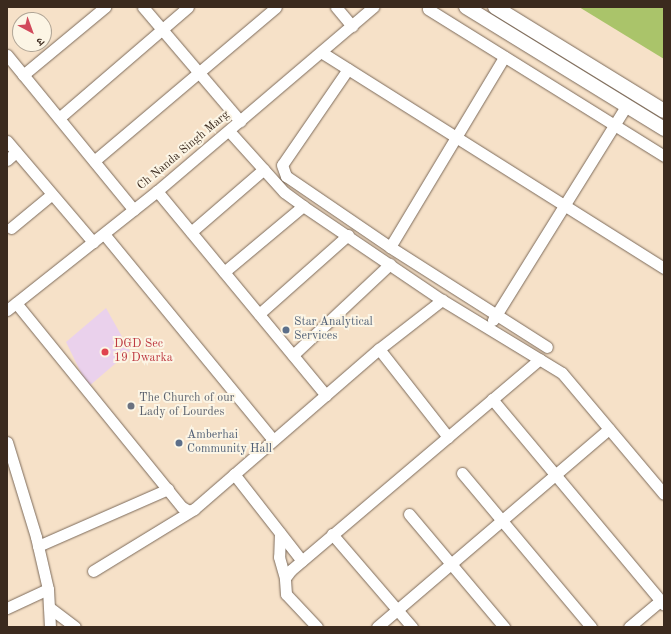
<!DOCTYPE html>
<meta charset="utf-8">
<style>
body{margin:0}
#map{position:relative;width:671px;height:634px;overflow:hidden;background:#f6e1c8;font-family:"Old Standard TT","Noto Serif Devanagari",serif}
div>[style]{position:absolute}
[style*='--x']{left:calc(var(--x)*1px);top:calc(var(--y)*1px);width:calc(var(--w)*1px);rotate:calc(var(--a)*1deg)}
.built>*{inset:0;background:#ead1ec}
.green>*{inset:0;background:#aac46a}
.roads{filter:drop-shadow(0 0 1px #7c6a5a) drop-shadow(0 0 1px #7c6a5a)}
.minor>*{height:11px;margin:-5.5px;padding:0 5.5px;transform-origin:5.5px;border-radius:5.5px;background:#fff}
.tertiary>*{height:14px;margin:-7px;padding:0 7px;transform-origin:7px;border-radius:7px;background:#fff}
.dots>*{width:11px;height:11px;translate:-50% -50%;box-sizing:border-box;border:2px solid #fcf5e5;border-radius:50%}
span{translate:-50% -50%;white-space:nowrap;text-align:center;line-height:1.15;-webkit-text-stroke:4px #fcf5e5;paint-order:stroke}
.street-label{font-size:12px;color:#3b2a1e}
.service-label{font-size:12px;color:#4e5e75}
.left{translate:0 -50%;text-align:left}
.health-label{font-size:12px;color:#be3a42}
.worship-label{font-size:12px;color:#5b616d}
.frame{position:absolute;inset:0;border:8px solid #3b2a1e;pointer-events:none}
.north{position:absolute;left:12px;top:12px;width:40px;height:40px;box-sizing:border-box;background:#fcf5e5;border:1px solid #afa495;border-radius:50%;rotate:139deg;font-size:11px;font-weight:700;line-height:16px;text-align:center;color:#3b2a1e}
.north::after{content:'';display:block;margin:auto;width:14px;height:18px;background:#d1495b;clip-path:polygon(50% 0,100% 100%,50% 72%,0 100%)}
</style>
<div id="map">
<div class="built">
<i style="clip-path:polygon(106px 308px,130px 351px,88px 387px,66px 342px)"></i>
</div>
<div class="green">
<i style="clip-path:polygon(579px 7px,664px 7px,664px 59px)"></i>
</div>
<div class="roads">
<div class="minor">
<i style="--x:143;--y:7;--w:150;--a:49.6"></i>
<i style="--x:336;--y:7;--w:25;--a:50"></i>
<i style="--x:428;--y:9;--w:278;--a:31.9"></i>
<i style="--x:321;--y:52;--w:405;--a:32.2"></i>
<i style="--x:7;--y:55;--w:200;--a:50.7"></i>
<i style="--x:348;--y:69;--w:116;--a:124.5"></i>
<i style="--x:282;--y:165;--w:12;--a:70"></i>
<i style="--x:286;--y:176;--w:126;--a:34.3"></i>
<i style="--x:390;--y:247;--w:186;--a:32.5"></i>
<i style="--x:23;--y:75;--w:107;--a:-39.7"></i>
<i style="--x:59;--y:118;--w:170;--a:-40.7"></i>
<i style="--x:229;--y:131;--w:82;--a:48"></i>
<i style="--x:284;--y:192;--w:24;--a:36"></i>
<i style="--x:303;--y:206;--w:168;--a:34.1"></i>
<i style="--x:442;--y:300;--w:140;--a:31.3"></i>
<i style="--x:562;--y:373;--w:158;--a:49.9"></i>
<i style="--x:7;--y:141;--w:133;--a:49.6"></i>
<i style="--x:7;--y:160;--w:12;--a:-42"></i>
<i style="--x:94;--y:161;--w:238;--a:-40.2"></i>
<i style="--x:157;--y:191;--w:265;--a:50.4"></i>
<i style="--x:11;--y:228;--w:53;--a:-39.7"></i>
<i style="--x:191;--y:232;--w:96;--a:-40.8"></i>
<i style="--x:104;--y:234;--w:266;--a:50.6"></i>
<i style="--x:390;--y:247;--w:222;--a:-59"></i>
<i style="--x:224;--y:272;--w:103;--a:-39.9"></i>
<i style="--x:16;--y:303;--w:263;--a:50.9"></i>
<i style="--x:182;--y:507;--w:8;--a:30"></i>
<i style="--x:189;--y:511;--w:5;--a:-22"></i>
<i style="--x:7;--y:310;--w:191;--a:-38.4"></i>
<i style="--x:157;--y:191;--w:284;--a:-40.4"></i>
<i style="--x:259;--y:314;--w:119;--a:-41.6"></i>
<i style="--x:493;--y:320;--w:253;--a:-58.1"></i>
<i style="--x:379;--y:349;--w:112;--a:51.9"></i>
<i style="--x:293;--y:355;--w:133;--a:-43.2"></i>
<i style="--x:492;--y:399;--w:268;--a:50.1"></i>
<i style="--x:7;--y:442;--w:99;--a:73"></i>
<i style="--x:36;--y:537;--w:53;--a:77"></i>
<i style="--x:48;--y:589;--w:38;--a:87"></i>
<i style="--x:462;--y:473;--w:201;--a:50"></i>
<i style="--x:234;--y:474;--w:110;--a:52"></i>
<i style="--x:409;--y:514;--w:148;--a:49.9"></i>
<i style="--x:280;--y:533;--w:24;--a:92"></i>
<i style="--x:279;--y:557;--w:22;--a:74"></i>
<i style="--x:332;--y:534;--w:123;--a:49.3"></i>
<i style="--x:38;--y:546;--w:142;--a:-23.7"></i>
<i style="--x:93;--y:571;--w:119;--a:-31.5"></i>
<i style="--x:194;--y:509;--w:245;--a:-40.9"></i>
<i style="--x:379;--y:349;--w:80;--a:-37.9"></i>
<i style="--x:7;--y:608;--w:45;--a:-24.9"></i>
<i style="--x:50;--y:608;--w:31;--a:37"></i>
<i style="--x:317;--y:627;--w:45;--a:-133.2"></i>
<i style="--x:286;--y:594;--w:16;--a:-94"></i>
<i style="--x:285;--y:578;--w:10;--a:-53"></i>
<i style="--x:291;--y:570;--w:326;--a:-40.3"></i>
<i style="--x:377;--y:627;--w:305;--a:-40.5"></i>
<i style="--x:629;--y:627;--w:40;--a:-40"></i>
</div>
<div class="tertiary">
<i style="--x:466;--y:7;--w:233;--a:31.6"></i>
<i style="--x:495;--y:7;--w:198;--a:31.6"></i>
</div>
</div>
<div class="dots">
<i style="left:286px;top:330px;background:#5c6f8a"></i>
<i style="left:105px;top:352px;background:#e0444e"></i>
<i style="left:131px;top:406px;background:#6b7280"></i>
<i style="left:179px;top:443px;background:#5c6f8a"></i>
</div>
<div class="street-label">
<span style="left:184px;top:151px;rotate:-40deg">Ch Nanda Singh Marg</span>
</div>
<div class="service-label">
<span class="left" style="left:294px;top:330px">Star Analytical<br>Services</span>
<span class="left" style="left:187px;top:443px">Amberhai<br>Community Hall</span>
</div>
<div class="health-label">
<span class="left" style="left:114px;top:352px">DGD Sec<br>19 Dwarka</span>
</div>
<div class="worship-label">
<span class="left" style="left:139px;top:406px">The Church of our<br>Lady of Lourdes</span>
</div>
<div class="frame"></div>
<div class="north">उ</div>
</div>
